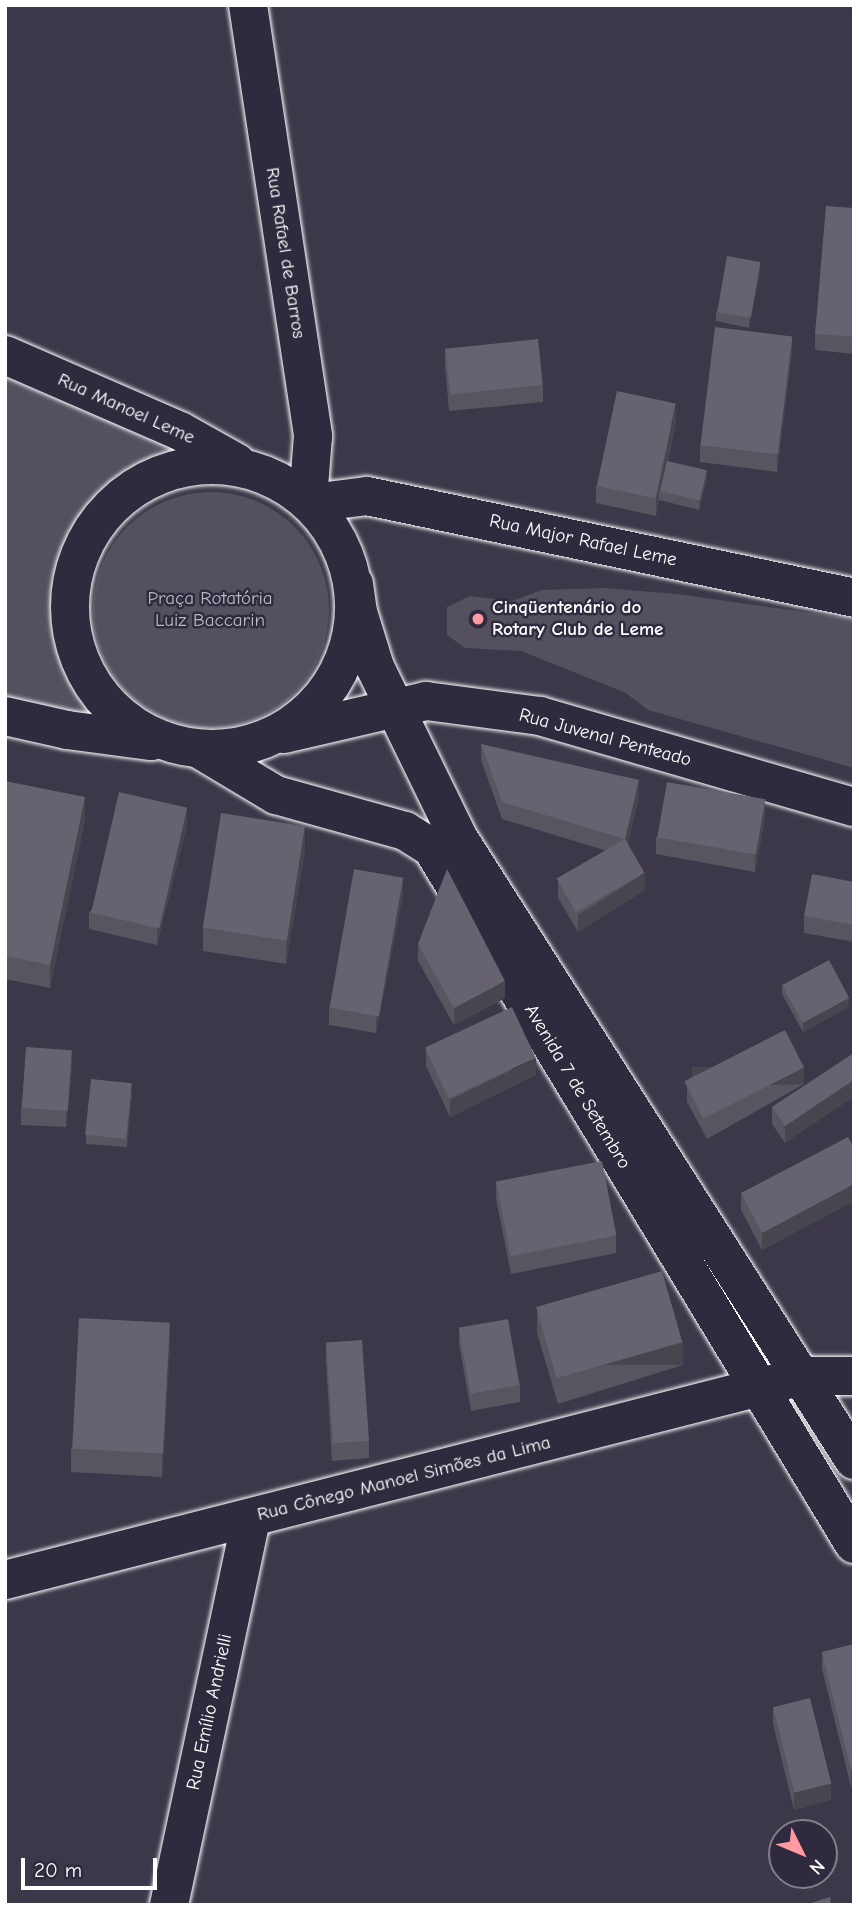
<!DOCTYPE html>
<meta charset="utf-8">
<style>
body{margin:0}
#map{position:relative;width:859px;height:1910px;overflow:hidden;background:#3c3749;font-family:"Comic Neue",sans-serif}
div>[style]{position:absolute}
[style*='--x']{left:calc(var(--x)*1px);top:calc(var(--y)*1px);width:calc(var(--w)*1px);rotate:calc(var(--a)*1deg)}
.green>*{inset:0;background:#555060}
.round{border-radius:50%}
.roads{filter:drop-shadow(0 0 2px #fff) drop-shadow(0 0 2px #fff)}
.minor>*{height:38px;margin:-19px;padding:0 19px;transform-origin:19px;border-radius:19px;background:#2f2a3d}
.tertiary>*{height:38px;margin:-19px;padding:0 19px;transform-origin:19px;border-radius:19px;background:#2f2a3d}
.secondary>*{height:38px;margin:-19px;padding:0 19px;transform-origin:19px;border-radius:19px;background:#2f2a3d}
.secondary>.ring{margin:-19px;padding:0;box-sizing:content-box;background:none;border:38px solid #2f2a3d;border-radius:50%}
.wall>*{inset:0;background:#585460}
.shaded-wall>*{inset:0;background:#47454e;transform-origin:0 0}
.building>*{inset:0;background:#666270;transform-origin:0 0}
.dots>*{width:19px;height:19px;translate:-50% -50%;box-sizing:border-box;border:4px solid #2f2a3d;border-radius:50%}
span{translate:-50% -50%;white-space:nowrap;text-align:center;line-height:1.15;-webkit-text-stroke:5px #2f2a3d;paint-order:stroke}
.street-label{font-size:19px;color:#fff}
.park-label{font-size:19px;color:#bbb9bf}
.poi-label{font-size:19px;color:#fff;font-weight:700}
.left{translate:0 -50%;text-align:left}
.frame{position:absolute;inset:0;border:7px solid #fff;pointer-events:none}
.north{position:absolute;left:768px;top:1819px;width:70px;height:70px;box-sizing:border-box;background:#2f2a3d;border:2px solid #827f8b;border-radius:50%;rotate:133deg;font-size:19px;font-weight:700;line-height:28px;text-align:center;color:#fff}
.north::after{content:'';display:block;margin:auto;width:24px;height:32px;background:#ff9aa2;clip-path:polygon(50% 0,100% 100%,50% 72%,0 100%)}
.scale{position:absolute;left:21px;top:1858px;width:136px;height:32px;box-sizing:border-box;border:4px solid #fff;border-top:0;padding-left:9px;font-size:21px;line-height:24px;white-space:nowrap;color:#fff;-webkit-text-stroke:5px #2f2a3d;paint-order:stroke}
</style>
<div id="map">
<div class="green">
<i style="clip-path:polygon(5px 356px,202px 462px,151px 474px,121px 490px,93px 517px,71px 551px,69px 597px,64px 630px,121px 737px,5px 713px)"></i>
<i class="round" style="left:93px;top:492px;width:236px;height:236px"></i>
<i style="clip-path:polygon(604px 588px,677px 594px,854px 619px,854px 768px,648px 710px,626px 693px,521px 651px,465px 648px,447px 635px,447px 607px,470px 596px,512px 601px,542px 590px)"></i>
</div>
<div class="roads">
<div class="minor">
<i style="--x:5;--y:1580;--w:824;--a:-14.34"></i>
<i style="--x:803;--y:1376;--w:51;--a:0"></i>
<i style="--x:169;--y:1905;--w:395;--a:-78"></i>
</div>
<div class="tertiary">
<i style="--x:248;--y:5;--w:436;--a:81.4"></i>
<i style="--x:313;--y:436;--w:64;--a:94.5"></i>
<i style="--x:354;--y:584;--w:28;--a:82"></i>
<i style="--x:358;--y:612;--w:58;--a:72.8"></i>
<i style="--x:375;--y:667;--w:191;--a:64"></i>
<i style="--x:459;--y:839;--w:736;--a:57.54"></i>
<i style="--x:199;--y:749;--w:90;--a:30.9"></i>
<i style="--x:276;--y:795;--w:134;--a:15.6"></i>
<i style="--x:405;--y:831;--w:32;--a:32"></i>
<i style="--x:432;--y:848;--w:814;--a:58.77"></i>
</div>
<div class="secondary">
<i style="--x:5;--y:355;--w:191;--a:23.5"></i>
<i style="--x:180;--y:431;--w:65;--a:29.3"></i>
<i class="ring" style="left:70px;top:465px;width:246px;height:246px"></i>
<i style="--x:311;--y:503;--w:56;--a:-7.1"></i>
<i style="--x:367;--y:496;--w:498;--a:11.8"></i>
<i style="--x:5;--y:716;--w:64;--a:12.7"></i>
<i style="--x:67;--y:730;--w:85;--a:7.5"></i>
<i style="--x:284;--y:734;--w:146;--a:-13.1"></i>
<i style="--x:426;--y:701;--w:115;--a:7.5"></i>
<i style="--x:540;--y:716;--w:327;--a:16.2"></i>
</div>
</div>
<div class="wall">
<i style="clip-path:polygon(854px 208px,854px 354px,815px 350px,815px 334px)"></i>
<i style="clip-path:polygon(760px 271px,749px 328px,716px 321px,716px 312px)"></i>
<i style="clip-path:polygon(445px 348px,543px 385px,543px 402px,449px 411px,445px 365px)"></i>
<i style="clip-path:polygon(792px 353px,777px 472px,700px 462px,700px 445px)"></i>
<i style="clip-path:polygon(676px 421px,668px 461px,707px 479px,699px 510px,659px 500px,656px 516px,596px 503px,596px 486px)"></i>
<i style="clip-path:polygon(481px 744px,639px 797px,628px 844px,645px 890px,578px 932px,558px 898px,558px 881px,607px 851px,502px 819px,481px 760px)"></i>
<i style="clip-path:polygon(5px 781px,85px 820px,50px 988px,5px 979px)"></i>
<i style="clip-path:polygon(765px 817px,755px 872px,656px 854px,656px 837px)"></i>
<i style="clip-path:polygon(187px 825px,157px 945px,89px 929px,89px 912px)"></i>
<i style="clip-path:polygon(305px 850px,286px 964px,203px 951px,203px 928px)"></i>
<i style="clip-path:polygon(854px 882px,854px 942px,804px 933px,804px 916px)"></i>
<i style="clip-path:polygon(403px 895px,376px 1033px,329px 1025px,329px 1008px)"></i>
<i style="clip-path:polygon(418px 944px,505px 998px,454px 1025px,418px 961px)"></i>
<i style="clip-path:polygon(782px 985px,849px 1007px,803px 1032px,782px 994px)"></i>
<i style="clip-path:polygon(426px 1049px,536px 1075px,450px 1117px,426px 1066px)"></i>
<i style="clip-path:polygon(854px 1053px,785px 1143px,772px 1124px,772px 1107px)"></i>
<i style="clip-path:polygon(72px 1067px,66px 1127px,21px 1125px,21px 1108px)"></i>
<i style="clip-path:polygon(804px 1084px,707px 1139px,687px 1102px,687px 1086px)"></i>
<i style="clip-path:polygon(132px 1092px,127px 1147px,86px 1144px,86px 1135px)"></i>
<i style="clip-path:polygon(854px 1148px,854px 1201px,762px 1250px,741px 1210px,741px 1193px)"></i>
<i style="clip-path:polygon(496px 1182px,616px 1236px,616px 1253px,511px 1274px,496px 1199px)"></i>
<i style="clip-path:polygon(854px 1280px,854px 1302px,852px 1302px,852px 1285px)"></i>
<i style="clip-path:polygon(537px 1310px,683px 1365px,558px 1404px,537px 1333px)"></i>
<i style="clip-path:polygon(459px 1327px,520px 1385px,520px 1402px,471px 1411px,459px 1344px)"></i>
<i style="clip-path:polygon(326px 1343px,369px 1441px,369px 1458px,332px 1461px,326px 1360px)"></i>
<i style="clip-path:polygon(170px 1347px,162px 1477px,71px 1472px,71px 1449px)"></i>
<i style="clip-path:polygon(854px 1644px,851px 1787px,822px 1669px,822px 1652px)"></i>
<i style="clip-path:polygon(773px 1707px,831px 1800px,794px 1810px,773px 1724px)"></i>
</div>
<div class="shaded-wall">
<i style="clip-path:polygon(760px 262px,760px 271px,749px 328px,749px 319px)"></i>
<i style="clip-path:polygon(792px 336px,792px 353px,777px 472px,777px 455px)"></i>
<i style="clip-path:polygon(676px 404px,676px 421px,661px 492px,659px 491px,659px 500px,656px 516px,656px 499px)"></i>
<i style="clip-path:polygon(707px 470px,707px 479px,699px 510px,699px 501px)"></i>
<i style="clip-path:polygon(639px 780px,639px 797px,625px 856px,625px 839px)"></i>
<i style="clip-path:polygon(85px 797px,85px 820px,50px 988px,50px 965px)"></i>
<i style="clip-path:polygon(765px 800px,765px 817px,755px 872px,755px 855px)"></i>
<i style="clip-path:polygon(187px 808px,187px 825px,157px 945px,157px 928px)"></i>
<i style="clip-path:polygon(305px 827px,305px 850px,286px 964px,286px 941px)"></i>
<i style="clip-path:polygon(645px 873px,645px 890px,578px 932px,578px 915px)"></i>
<i style="clip-path:polygon(403px 878px,403px 895px,376px 1033px,376px 1016px)"></i>
<i style="clip-path:polygon(505px 981px,505px 998px,454px 1025px,454px 1008px)"></i>
<i style="clip-path:polygon(849px 998px,849px 1007px,803px 1032px,803px 1023px)"></i>
<i style="clip-path:polygon(72px 1050px,72px 1067px,66px 1127px,66px 1111px)"></i>
<i style="clip-path:polygon(536px 1058px,536px 1075px,450px 1117px,450px 1100px)"></i>
<i style="left:804px;top:1067px;width:17px;height:112px;rotate:90deg"></i>
<i style="clip-path:polygon(854px 1080px,854px 1097px,785px 1143px,785px 1126px)"></i>
<i style="clip-path:polygon(132px 1083px,132px 1092px,127px 1147px,127px 1138px)"></i>
<i style="clip-path:polygon(854px 1184px,854px 1201px,762px 1250px,762px 1233px)"></i>
<i style="clip-path:polygon(170px 1323px,170px 1347px,162px 1477px,162px 1454px)"></i>
<i style="left:683px;top:1342px;width:23px;height:131px;rotate:90deg"></i>
<i style="left:854px;top:1769px;width:17px;height:3px;rotate:90deg"></i>
<i style="clip-path:polygon(831px 1783px,831px 1800px,794px 1810px,794px 1793px)"></i>
</div>
<div class="building">
<i style="clip-path:polygon(826px 206px,854px 208px,854px 337px,815px 334px)"></i>
<i style="left:727px;top:256px;width:34px;height:57px;rotate:10deg"></i>
<i style="left:715px;top:327px;width:78px;height:119px;rotate:7deg"></i>
<i style="left:538px;top:339px;width:46px;height:93px;rotate:84deg"></i>
<i style="left:617px;top:391px;width:60px;height:97px;rotate:12deg"></i>
<i style="left:667px;top:461px;width:41px;height:31px;rotate:13deg"></i>
<i style="clip-path:polygon(481px 744px,639px 780px,625px 839px,502px 802px)"></i>
<i style="clip-path:polygon(5px 781px,85px 797px,50px 965px,5px 956px)"></i>
<i style="left:667px;top:782px;width:100px;height:56px;rotate:10deg"></i>
<i style="left:119px;top:792px;width:70px;height:124px;rotate:13deg"></i>
<i style="left:221px;top:813px;width:85px;height:116px;rotate:9deg"></i>
<i style="left:625px;top:839px;width:39px;height:79px;rotate:60deg"></i>
<i style="left:354px;top:869px;width:50px;height:141px;rotate:10deg"></i>
<i style="clip-path:polygon(447px 869px,505px 981px,454px 1008px,418px 944px)"></i>
<i style="clip-path:polygon(812px 874px,854px 882px,854px 925px,804px 916px)"></i>
<i style="left:829px;top:960px;width:43px;height:53px;rotate:62deg"></i>
<i style="left:512px;top:1007px;width:56px;height:96px;rotate:65deg"></i>
<i style="left:785px;top:1030px;width:42px;height:113px;rotate:63deg"></i>
<i style="left:26px;top:1047px;width:46px;height:61px;rotate:4deg"></i>
<i style="clip-path:polygon(854px 1053px,854px 1080px,785px 1126px,772px 1107px)"></i>
<i style="left:91px;top:1079px;width:41px;height:56px;rotate:6deg"></i>
<i style="clip-path:polygon(848px 1137px,854px 1148px,854px 1184px,762px 1233px,741px 1193px)"></i>
<i style="left:602px;top:1161px;width:76px;height:108px;rotate:79deg"></i>
<i style="left:662px;top:1271px;width:74px;height:131px;rotate:74deg"></i>
<i style="left:79px;top:1318px;width:91px;height:131px;rotate:3deg"></i>
<i style="left:508px;top:1319px;width:67px;height:50px;rotate:80deg"></i>
<i style="left:362px;top:1340px;width:101px;height:36px;rotate:86deg"></i>
<i style="clip-path:polygon(854px 1644px,854px 1769px,851px 1770px,822px 1652px)"></i>
<i style="left:810px;top:1698px;width:88px;height:38px;rotate:76deg"></i>
<i style="clip-path:polygon(830px 1897px,831px 1905px,805px 1905px)"></i>
</div>
<div class="dots">
<i style="left:478px;top:619px;background:#ff9aa2"></i>
</div>
<div class="street-label">
<span style="left:285px;top:253px;rotate:81deg">Rua Rafael de Barros</span>
<span style="left:126px;top:409px;rotate:24deg">Rua Manoel Leme</span>
<span style="left:583px;top:541px;rotate:12deg">Rua Major Rafael Leme</span>
<span style="left:605px;top:738px;rotate:15deg">Rua Juvenal Penteado</span>
<span style="left:577px;top:1087px;rotate:59deg">Avenida 7 de Setembro</span>
<span style="left:404px;top:1479px;rotate:-14deg">Rua Cônego Manoel Simões da Lima</span>
<span style="left:210px;top:1712px;rotate:-78deg">Rua Emílio Andrielli</span>
</div>
<div class="park-label">
<span style="left:210px;top:610px">Praça Rotatória<br>Luiz Baccarin</span>
</div>
<div class="poi-label">
<span class="left" style="left:492px;top:619px">Cinqüentenário do<br>Rotary Club de Leme</span>
</div>
<div class="frame"></div>
<div class="north">N</div>
<div class="scale">20 m</div>
</div>
